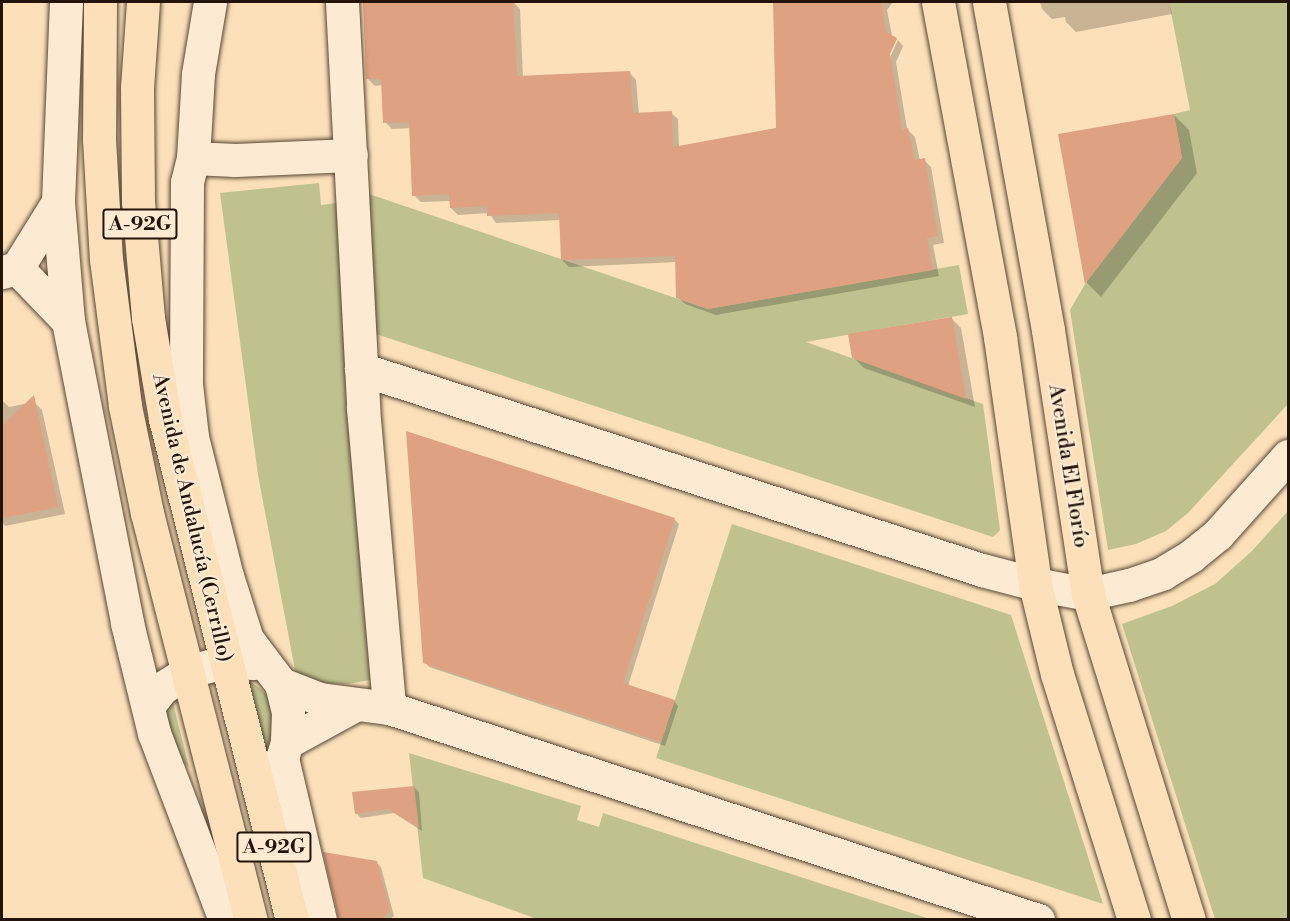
<!DOCTYPE html>
<meta charset="utf-8">
<style>
body{margin:0}
#map{position:relative;width:1290px;height:921px;overflow:hidden;background:#fbe0b9;font-family:"Libre Bodoni",serif}
div>[style]{position:absolute}
[style*='--x']{left:calc(var(--x)*1px);top:calc(var(--y)*1px);width:calc(var(--w)*1px);rotate:calc(var(--a)*1deg)}
.green>*{inset:0;background:#bfc28f}
.shadow>*{inset:0;background:#0003}
.building>*{inset:0;background:#dea182}
.roads{filter:drop-shadow(0 0 2px #594635) drop-shadow(0 0 2px #594635)}
.minor>*{height:33px;margin:-16.5px;padding:0 16.5px;transform-origin:16.5px;border-radius:16.5px;background:#fcebd2}
.major>*{height:33px;margin:-16.5px;padding:0 16.5px;transform-origin:16.5px;border-radius:16.5px;background:#fbe0b9}
.highway>*{height:33px;margin:-16.5px;padding:0 16.5px;transform-origin:16.5px;border-radius:16.5px;background:#fbe0b9}
span{translate:-50% -50%;white-space:nowrap;text-align:center;line-height:1.15;-webkit-text-stroke:4.5px #fcebd2;paint-order:stroke}
.shield-label span{padding:2px 4px;background:#fcebd2;border:2px solid;border-radius:4px;-webkit-text-stroke-width:0}
.shield-label{font-size:20px;color:#231309;font-weight:700}
.street-label{font-size:21px;color:#231309}
.frame{position:absolute;inset:0;border:3px solid #231309;pointer-events:none}
</style>
<div id="map">
<div class="green">
<i style="clip-path:polygon(1169px 2px,1288px 2px,1288px 404px,1188px 513px,1166px 531px,1136px 544px,1108px 550px,1070px 310px,1085px 284px,1182px 158px,1174px 114px,1190px 110px)"></i>
<i style="clip-path:polygon(319px 183px,321px 205px,337px 203px,370px 680px,347px 684px,319px 683px,296px 675px,258px 475px,220px 193px)"></i>
<i style="clip-path:polygon(369px 194px,708px 309px,959px 265px,968px 314px,806px 342px,983px 404px,1000px 530px,993px 537px,376px 334px)"></i>
<i style="clip-path:polygon(1288px 511px,1288px 919px,1215px 919px,1122px 624px,1172px 606px,1215px 584px,1252px 551px)"></i>
<i style="clip-path:polygon(732px 524px,1011px 615px,1103px 904px,656px 758px)"></i>
<i style="clip-path:polygon(248px 680px,262px 690px,270px 700px,276px 730px,267px 751px)"></i>
<i style="clip-path:polygon(172px 699px,189px 767px,177px 759px,164px 728px,166px 711px)"></i>
<i style="clip-path:polygon(409px 753px,581px 806px,577px 820px,599px 827px,603px 813px,930px 919px,537px 919px,423px 878px)"></i>
</div>
<div class="shadow">
<i style="clip-path:polygon(364px 2px,513px 2px,520px 9px,523px 77px,630px 73px,636px 80px,639px 114px,671px 113px,678px 119px,679px 147px,777px 130px,774px 2px,893px 2px,887px 10px,892px 36px,897px 39px,885px 61px,888px 62px,898px 40px,903px 46px,896px 62px,907px 129px,915px 137px,920px 161px,924px 160px,931px 167px,944px 243px,933px 245px,939px 276px,716px 315px,685px 304px,678px 297px,677px 262px,569px 267px,562px 260px,561px 220px,496px 223px,489px 213px,458px 215px,451px 208px,451px 201px,421px 202px,414px 195px,411px 128px,392px 129px,385px 122px,383px 85px,375px 86px,368px 79px)"></i>
<i style="clip-path:polygon(1040px 2px,1169px 2px,1172px 14px,1076px 32px,1066px 22px,1065px 17px,1052px 19px,1042px 9px)"></i>
<i style="clip-path:polygon(1174px 115px,1189px 130px,1197px 173px,1101px 297px,1087px 283px,1060px 136px)"></i>
<i style="clip-path:polygon(951px 318px,961px 328px,975px 407px,864px 368px,854px 358px)"></i>
<i style="clip-path:polygon(2px 400px,9px 407px,34px 402px,42px 410px,65px 514px,5px 526px,2px 522px)"></i>
<i style="clip-path:polygon(408px 434px,675px 520px,679px 524px,628px 686px,674px 701px,678px 706px,665px 746px,429px 667px,425px 662px)"></i>
<i style="clip-path:polygon(414px 787px,419px 792px,422px 831px,394px 813px,361px 818px,356px 813px)"></i>
<i style="clip-path:polygon(376px 862px,381px 867px,394px 916px,389px 920px,341px 920px)"></i>
</div>
<div class="building">
<i style="clip-path:polygon(363px 2px,513px 2px,517px 76px,630px 71px,633px 113px,672px 111px,673px 147px,776px 128px,773px 2px,881px 2px,886px 32px,897px 38px,890px 54px,902px 130px,908px 128px,915px 160px,925px 158px,938px 236px,927px 238px,933px 270px,708px 309px,676px 298px,675px 256px,561px 260px,559px 213px,487px 216px,487px 206px,450px 208px,449px 194px,412px 196px,409px 122px,383px 123px,381px 79px,366px 79px)"></i>
<i style="clip-path:polygon(1174px 114px,1182px 158px,1085px 284px,1058px 134px)"></i>
<i style="clip-path:polygon(952px 317px,966px 399px,852px 358px,848px 334px)"></i>
<i style="clip-path:polygon(34px 395px,58px 507px,2px 518px,2px 426px)"></i>
<i style="clip-path:polygon(406px 431px,675px 518px,623px 683px,675px 700px,661px 742px,423px 663px)"></i>
<i style="clip-path:polygon(414px 786px,419px 828px,388px 809px,355px 814px,352px 792px)"></i>
<i style="clip-path:polygon(323px 852px,377px 861px,390px 911px,380px 920px,339px 920px)"></i>
</div>
<div class="roads">
<div class="minor">
<i style="--x:66;--y:2;--w:200;--a:92.3"></i>
<i style="--x:58;--y:202;--w:119;--a:85.2"></i>
<i style="--x:68;--y:321;--w:308;--a:78.9"></i>
<i style="--x:127;--y:623;--w:113;--a:76.2"></i>
<i style="--x:154;--y:733;--w:200;--a:69.2"></i>
<i style="--x:210;--y:2;--w:73;--a:99.5"></i>
<i style="--x:198;--y:74;--w:84;--a:93.4"></i>
<i style="--x:193;--y:158;--w:25;--a:104"></i>
<i style="--x:187;--y:182;--w:202;--a:90.3"></i>
<i style="--x:186;--y:384;--w:53;--a:83.5"></i>
<i style="--x:192;--y:437;--w:143;--a:75.9"></i>
<i style="--x:227;--y:576;--w:66;--a:72.4"></i>
<i style="--x:247;--y:639;--w:56;--a:52.9"></i>
<i style="--x:281;--y:684;--w:29;--a:76"></i>
<i style="--x:288;--y:712;--w:30;--a:92"></i>
<i style="--x:287;--y:742;--w:17;--a:107"></i>
<i style="--x:282;--y:758;--w:166;--a:76.8"></i>
<i style="--x:342;--y:2;--w:407;--a:87"></i>
<i style="--x:363;--y:408;--w:301;--a:85"></i>
<i style="--x:193;--y:158;--w:42;--a:2.7"></i>
<i style="--x:235;--y:160;--w:116;--a:-2.5"></i>
<i style="--x:17;--y:268;--w:74;--a:46.1"></i>
<i style="--x:2;--y:272;--w:16;--a:-15"></i>
<i style="--x:17;--y:268;--w:78;--a:-58.2"></i>
<i style="--x:361;--y:369;--w:653;--a:17.94"></i>
<i style="--x:982;--y:570;--w:55;--a:14.8"></i>
<i style="--x:1035;--y:584;--w:54;--a:10.7"></i>
<i style="--x:1088;--y:594;--w:42;--a:-12.4"></i>
<i style="--x:1129;--y:585;--w:36;--a:-19"></i>
<i style="--x:1163;--y:573;--w:33;--a:-31"></i>
<i style="--x:1191;--y:556;--w:35;--a:-39"></i>
<i style="--x:1218;--y:534;--w:105;--a:-48.1"></i>
<i style="--x:281;--y:684;--w:42;--a:21"></i>
<i style="--x:320;--y:699;--w:70;--a:7.4"></i>
<i style="--x:389;--y:708;--w:683;--a:18.09"></i>
<i style="--x:148;--y:706;--w:23;--a:-52"></i>
<i style="--x:162;--y:688;--w:32;--a:-32"></i>
<i style="--x:189;--y:671;--w:38;--a:-14"></i>
<i style="--x:226;--y:662;--w:28;--a:2"></i>
<i style="--x:287;--y:742;--w:77;--a:-28.6"></i>
</div>
<div class="major">
<i style="--x:938;--y:2;--w:341;--a:79.5"></i>
<i style="--x:1000;--y:337;--w:249;--a:81.9"></i>
<i style="--x:1035;--y:584;--w:93;--a:76.3"></i>
<i style="--x:1057;--y:674;--w:258;--a:72.6"></i>
<i style="--x:989;--y:2;--w:333;--a:79.8"></i>
<i style="--x:1048;--y:330;--w:267;--a:81.4"></i>
<i style="--x:1088;--y:594;--w:341;--a:72.8"></i>
</div>
<div class="highway">
<i style="--x:100;--y:2;--w:137;--a:90.4"></i>
<i style="--x:99;--y:139;--w:120;--a:86.7"></i>
<i style="--x:106;--y:259;--w:148;--a:82.6"></i>
<i style="--x:125;--y:406;--w:109;--a:78.4"></i>
<i style="--x:147;--y:513;--w:420;--a:75.7"></i>
<i style="--x:143;--y:2;--w:86;--a:94"></i>
<i style="--x:137;--y:88;--w:113;--a:89.5"></i>
<i style="--x:138;--y:201;--w:117;--a:85.1"></i>
<i style="--x:148;--y:318;--w:102;--a:80.4"></i>
<i style="--x:165;--y:419;--w:517;--a:75.78"></i>
</div>
</div>
<div class="shield-label">
<span style="left:140px;top:224px">A-92G</span>
<span style="left:274px;top:847px">A-92G</span>
</div>
<div class="street-label">
<span style="left:1068px;top:466px;rotate:81deg">Avenida El Florío</span>
<span style="left:192px;top:518px;rotate:77deg">Avenida de Andalucía (Cerrillo)</span>
</div>
<div class="frame"></div>
</div>
